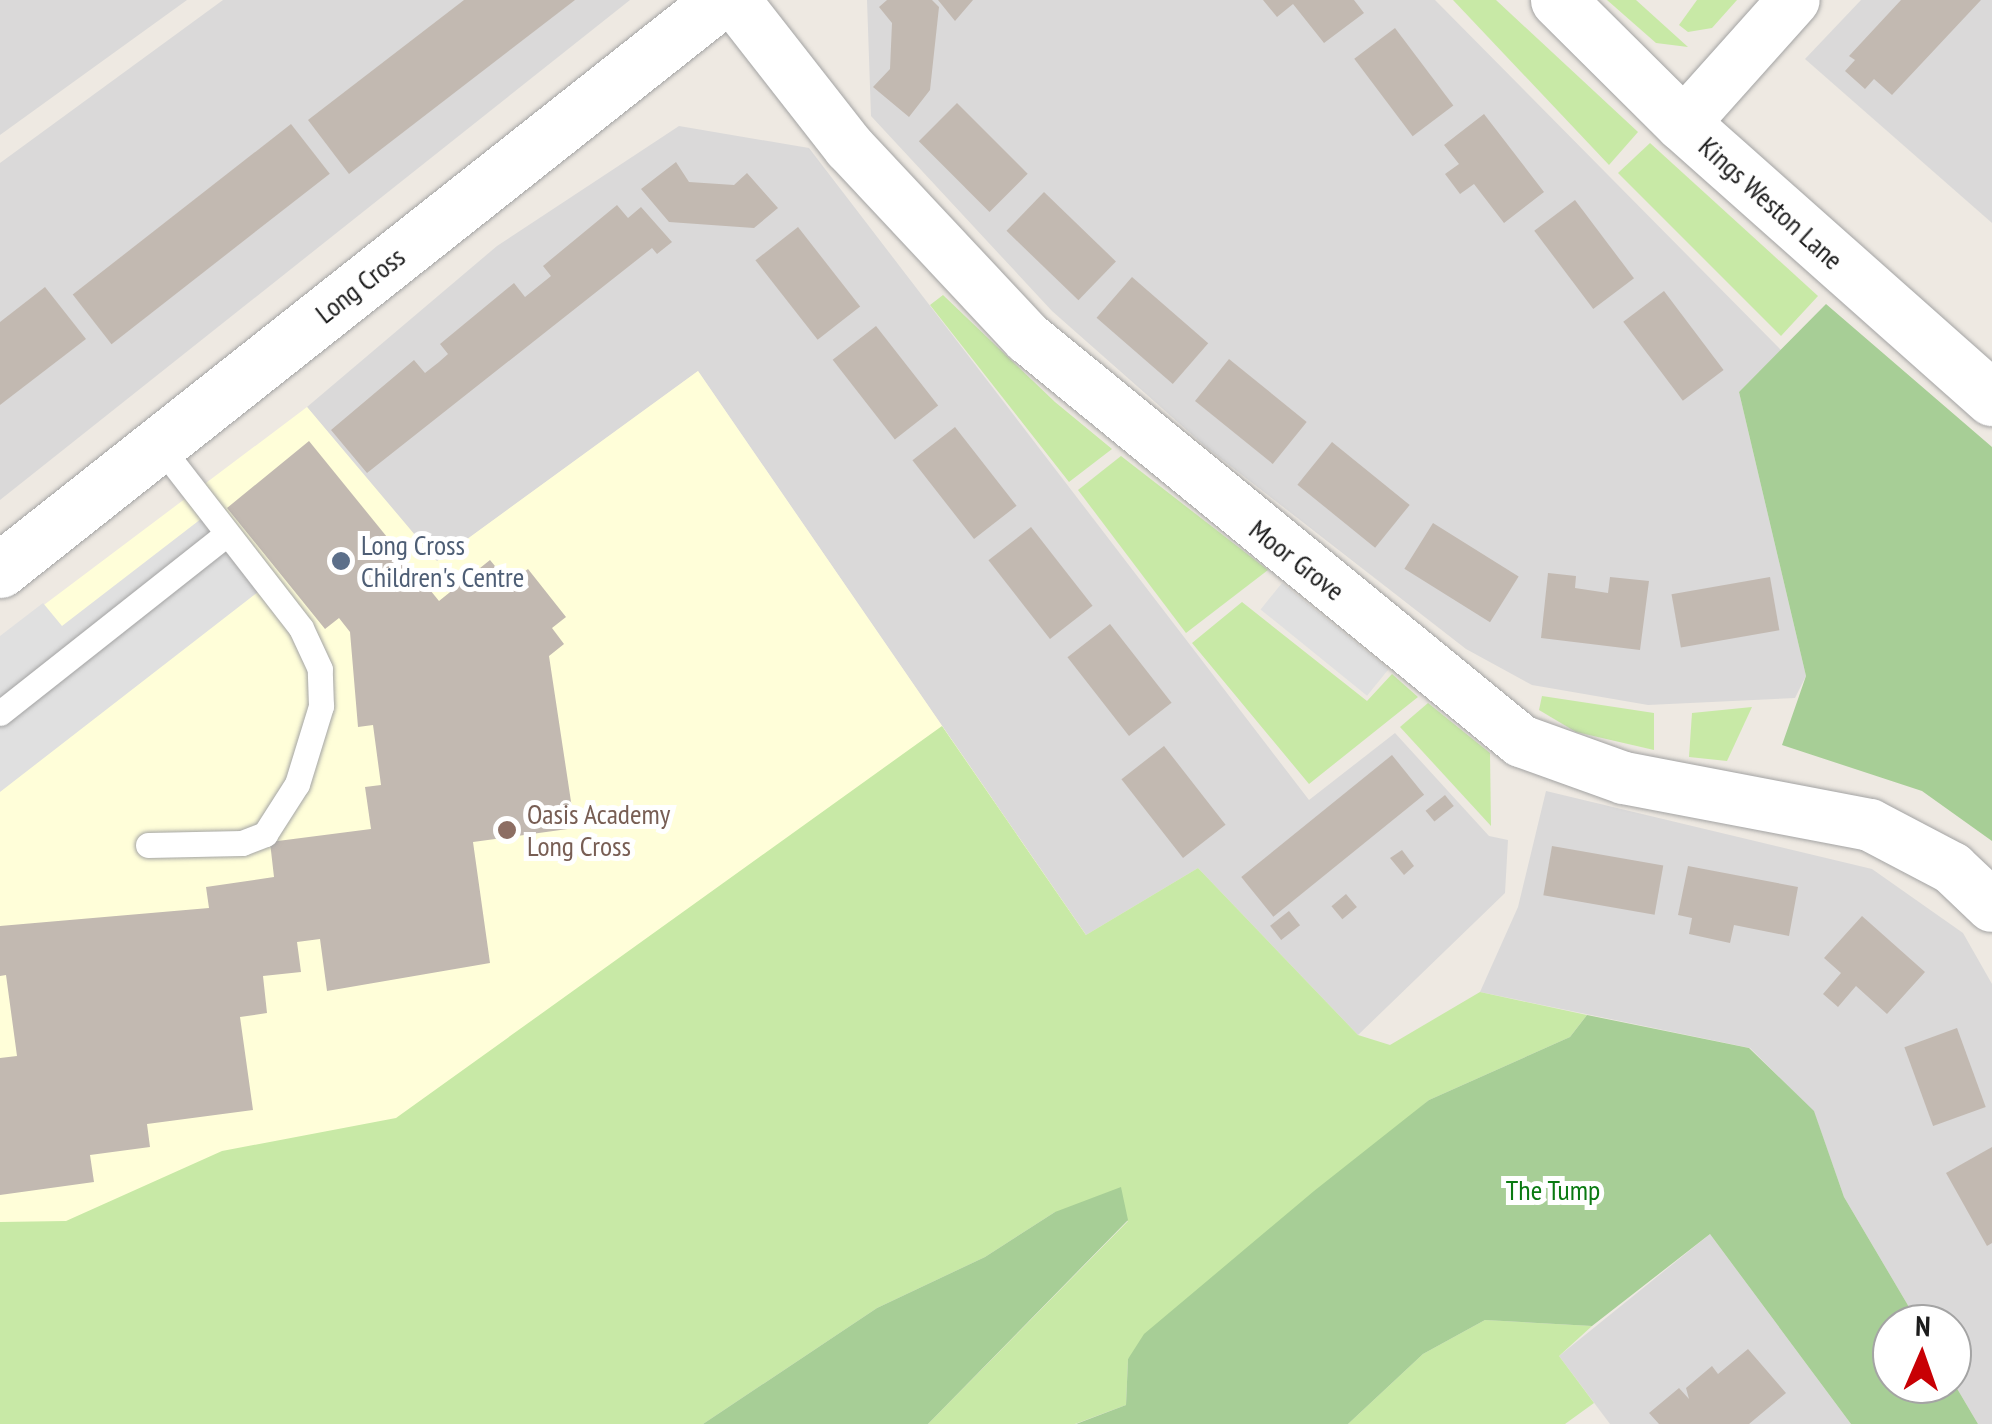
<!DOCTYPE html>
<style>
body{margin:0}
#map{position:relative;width:1992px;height:1424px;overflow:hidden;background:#eee9e2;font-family:"PT Sans Narrow",sans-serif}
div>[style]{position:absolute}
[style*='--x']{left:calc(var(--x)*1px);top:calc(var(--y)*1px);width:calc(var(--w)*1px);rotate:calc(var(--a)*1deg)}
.residential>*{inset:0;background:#dad9d9}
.education>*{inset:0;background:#fffed9}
.grass>*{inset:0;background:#c8e9a6}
.forest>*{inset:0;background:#a7ce96}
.parking>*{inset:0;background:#e0e0e0;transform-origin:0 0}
.building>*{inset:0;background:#c2b9b1;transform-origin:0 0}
.roads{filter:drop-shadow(0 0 2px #a3a3a3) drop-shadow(0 0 2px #a3a3a3)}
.service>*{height:25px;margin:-12.5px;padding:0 12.5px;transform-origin:12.5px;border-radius:12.5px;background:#fff}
.minor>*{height:52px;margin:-26px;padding:0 26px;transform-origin:26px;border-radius:26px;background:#fff}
.tertiary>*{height:55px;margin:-27.5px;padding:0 27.5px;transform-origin:27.5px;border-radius:27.5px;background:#fff}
.dots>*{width:28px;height:28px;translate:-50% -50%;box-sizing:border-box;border:5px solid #fff;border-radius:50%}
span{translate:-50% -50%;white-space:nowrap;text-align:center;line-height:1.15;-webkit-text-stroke:10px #fff;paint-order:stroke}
.street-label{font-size:28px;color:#1c1c1c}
.service-label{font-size:28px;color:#4e5e75}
.left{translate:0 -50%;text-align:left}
.education-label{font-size:28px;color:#785e54}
.park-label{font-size:28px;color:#0a7a11}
.north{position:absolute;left:1872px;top:1304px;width:100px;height:100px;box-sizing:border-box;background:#fff;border:2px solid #a4a4a4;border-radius:50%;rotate:2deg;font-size:28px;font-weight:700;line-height:40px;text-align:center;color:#1c1c1c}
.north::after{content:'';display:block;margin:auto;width:35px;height:45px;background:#c80004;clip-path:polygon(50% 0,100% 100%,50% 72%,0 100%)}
</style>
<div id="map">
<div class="residential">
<i style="clip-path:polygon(0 0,187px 0,0 135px)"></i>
<i style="clip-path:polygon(223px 0,630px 0,0 500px,0 163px)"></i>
<i style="clip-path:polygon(867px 0,1435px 0,1781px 350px,1739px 392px,1806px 676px,1795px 698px,1648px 705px,1532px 685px,1466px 649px,1206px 447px,1052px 311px,871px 116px)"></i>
<i style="clip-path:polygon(1861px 0,1992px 0,1992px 223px,1805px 59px)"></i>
<i style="clip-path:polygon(679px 126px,809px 148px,1309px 800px,1395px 733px,1489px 836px,1508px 840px,1505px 893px,1358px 1035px,1198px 868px,1086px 935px,698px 371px,436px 562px,307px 407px,497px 246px)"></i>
<i style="clip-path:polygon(1546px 791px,1872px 869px,1963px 933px,1992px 984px,1992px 1424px,1978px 1424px,1952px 1380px,1952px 1324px,1919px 1324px,1844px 1197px,1814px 1112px,1750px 1048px,1480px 992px,1518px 907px)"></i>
<i style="clip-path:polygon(1710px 1234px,1851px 1424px,1610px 1424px,1559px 1356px)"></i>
</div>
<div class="education">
<i style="clip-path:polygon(698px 371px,1086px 935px,0 1424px,0 638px,307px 407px,437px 561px)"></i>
</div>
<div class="grass">
<i style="clip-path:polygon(1453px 0,1496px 0,1638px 132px,1609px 165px)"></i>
<i style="clip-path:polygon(1607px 0,1636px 0,1688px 47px,1656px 43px)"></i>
<i style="clip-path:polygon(1697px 0,1737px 0,1712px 28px,1688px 32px,1679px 25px)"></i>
<i style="clip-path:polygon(1650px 143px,1818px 296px,1781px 336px,1618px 173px)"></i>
<i style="clip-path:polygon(943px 295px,1055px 402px,1112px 449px,1069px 482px,930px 305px)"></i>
<i style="clip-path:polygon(1121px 456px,1268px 570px,1186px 633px,1078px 490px)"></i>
<i style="clip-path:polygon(1242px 602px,1367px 701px,1392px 674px,1418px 697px,1309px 784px,1192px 643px)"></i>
<i style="clip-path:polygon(1542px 696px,1654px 713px,1654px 750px,1576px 732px,1539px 710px)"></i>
<i style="clip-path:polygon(1428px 703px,1490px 753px,1491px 826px,1400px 727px)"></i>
<i style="clip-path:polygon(1752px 707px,1727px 761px,1689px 757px,1692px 713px)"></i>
<i style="clip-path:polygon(942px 726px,1086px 935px,1198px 868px,1358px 1035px,1390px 1045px,1480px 992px,1587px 1015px,1570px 1037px,1429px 1100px,1128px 1359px,1126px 1405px,1075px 1424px,928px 1424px,1128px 1221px,1055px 1212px,985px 1257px,877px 1308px,703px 1424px,0 1424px,0 1222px,66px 1221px,222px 1151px,396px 1118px)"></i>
<i style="clip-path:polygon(1485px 1320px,1592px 1326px,1559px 1356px,1594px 1403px,1565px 1424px,1348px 1424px,1423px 1354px)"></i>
</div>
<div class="forest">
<i style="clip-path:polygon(1826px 304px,1992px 447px,1992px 841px,1922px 791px,1782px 745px,1806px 676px,1739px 392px)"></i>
<i style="clip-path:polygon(1587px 1015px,1749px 1048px,1814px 1111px,1844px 1197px,1919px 1324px,1892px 1324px,1892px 1384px,1952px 1380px,1978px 1424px,1851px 1424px,1710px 1234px,1592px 1326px,1485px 1320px,1423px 1354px,1348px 1424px,1076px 1424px,1126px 1405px,1128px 1359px,1144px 1334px,1314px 1191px,1429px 1100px,1570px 1037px)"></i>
<i style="clip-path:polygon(1121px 1187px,1128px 1220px,928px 1424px,703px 1424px,877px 1308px,985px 1257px,1055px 1212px)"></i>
</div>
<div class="parking">
<i style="clip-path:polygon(210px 512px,267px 585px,0 792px,0 636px,43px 603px,62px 626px)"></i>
<i style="left:1282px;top:583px;width:137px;height:34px;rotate:39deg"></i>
</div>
<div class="building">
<i style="clip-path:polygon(464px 0,575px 0,349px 174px,308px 120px)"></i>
<i style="clip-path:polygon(887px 0,932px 0,939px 7px,930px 90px,909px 117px,873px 87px,890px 69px,892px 23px,879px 7px)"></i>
<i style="clip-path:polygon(938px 0,973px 0,955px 21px)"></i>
<i style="clip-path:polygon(1263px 0,1354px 0,1364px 13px,1324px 43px,1293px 4px,1277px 17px)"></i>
<i style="clip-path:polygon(1901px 0,1981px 0,1892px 95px,1874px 79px,1865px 89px,1845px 71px,1855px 60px,1849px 56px)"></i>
<i style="left:1395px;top:28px;width:97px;height:51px;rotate:53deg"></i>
<i style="left:957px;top:103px;width:100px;height:54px;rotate:45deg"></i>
<i style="clip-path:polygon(1484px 114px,1544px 192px,1504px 223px,1474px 184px,1460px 194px,1445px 174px,1459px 164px,1444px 145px)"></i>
<i style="left:291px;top:124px;width:63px;height:277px;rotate:52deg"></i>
<i style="clip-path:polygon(676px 162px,689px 182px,734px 185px,747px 173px,778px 208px,754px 228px,669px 222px,641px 189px)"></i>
<i style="left:1044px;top:192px;width:100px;height:54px;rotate:44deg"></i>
<i style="left:1575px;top:200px;width:98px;height:51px;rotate:53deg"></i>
<i style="clip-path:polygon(617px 205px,628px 218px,641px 207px,672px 242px,657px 254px,652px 248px,367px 473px,331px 430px,414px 360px,425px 373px,439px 362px,448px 354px,440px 344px,514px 283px,525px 297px,551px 276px,543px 266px)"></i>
<i style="left:798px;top:227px;width:101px;height:54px;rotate:52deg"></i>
<i style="left:1132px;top:277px;width:101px;height:54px;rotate:41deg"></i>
<i style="clip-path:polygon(45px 287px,86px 339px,0 405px,0 322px)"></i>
<i style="left:1664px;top:291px;width:99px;height:51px;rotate:53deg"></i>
<i style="left:876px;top:326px;width:101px;height:55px;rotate:52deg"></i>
<i style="left:1229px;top:359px;width:100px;height:54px;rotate:39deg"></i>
<i style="left:955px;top:427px;width:100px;height:54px;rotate:52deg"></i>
<i style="clip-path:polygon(309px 441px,439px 601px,490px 560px,509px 583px,528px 569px,566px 617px,552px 628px,564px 644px,549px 656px,575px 828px,473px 842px,490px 963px,327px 991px,320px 939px,297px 942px,301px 972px,263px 976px,267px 1013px,240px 1017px,253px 1110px,147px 1124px,150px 1147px,90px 1155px,94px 1182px,0 1195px,0 1058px,17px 1056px,6px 975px,0 976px,0 926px,209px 908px,206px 887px,274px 877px,270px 842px,371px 829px,365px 787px,381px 785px,373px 725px,358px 727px,350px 632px,339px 618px,325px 629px,227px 508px)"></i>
<i style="left:1332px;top:442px;width:100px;height:55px;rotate:39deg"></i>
<i style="left:1433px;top:523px;width:101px;height:54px;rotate:32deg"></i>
<i style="left:1031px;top:527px;width:100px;height:54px;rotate:52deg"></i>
<i style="clip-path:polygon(1548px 573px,1576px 576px,1575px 588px,1608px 593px,1610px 577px,1649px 581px,1640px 650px,1541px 638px)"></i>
<i style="left:1770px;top:577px;width:54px;height:100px;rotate:80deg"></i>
<i style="left:1110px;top:624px;width:100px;height:54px;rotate:52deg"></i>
<i style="left:1164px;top:746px;width:100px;height:54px;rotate:52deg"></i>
<i style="left:1392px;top:755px;width:51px;height:194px;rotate:51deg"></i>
<i style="left:1445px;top:795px;width:14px;height:25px;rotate:51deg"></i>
<i style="left:1552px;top:846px;width:113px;height:50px;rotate:10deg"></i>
<i style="clip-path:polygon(1402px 850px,1414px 866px,1404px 875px,1390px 858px)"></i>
<i style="clip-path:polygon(1688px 866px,1798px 887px,1789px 936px,1734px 925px,1730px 943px,1689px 934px,1692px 918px,1678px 915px)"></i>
<i style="left:1346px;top:894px;width:17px;height:19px;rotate:50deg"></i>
<i style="left:1289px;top:911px;width:18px;height:24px;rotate:52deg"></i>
<i style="clip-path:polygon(1862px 916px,1925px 972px,1887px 1014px,1856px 986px,1838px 1007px,1823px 994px,1841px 973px,1824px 958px)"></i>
<i style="left:1957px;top:1028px;width:84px;height:56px;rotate:70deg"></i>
<i style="clip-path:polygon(1992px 1147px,1992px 1243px,1987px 1246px,1946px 1173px)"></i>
<i style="clip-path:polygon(1748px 1349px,1786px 1393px,1749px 1424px,1659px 1424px,1649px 1413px,1679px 1388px,1689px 1399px,1686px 1388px,1712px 1366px,1718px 1374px)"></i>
</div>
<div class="roads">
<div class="service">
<i style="--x:0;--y:713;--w:289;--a:-38.3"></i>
<i style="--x:148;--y:845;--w:94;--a:-1.2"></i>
<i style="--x:242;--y:843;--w:25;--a:-21"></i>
<i style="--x:265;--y:834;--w:59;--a:-57.4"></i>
<i style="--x:297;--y:784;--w:82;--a:-72.9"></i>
<i style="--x:321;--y:706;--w:37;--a:-92"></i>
<i style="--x:320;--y:669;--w:45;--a:-114.9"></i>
<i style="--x:301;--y:628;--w:232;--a:-127.8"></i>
</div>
<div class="minor">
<i style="--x:734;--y:0;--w:187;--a:52"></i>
<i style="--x:849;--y:147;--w:262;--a:46.9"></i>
<i style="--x:1028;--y:338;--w:637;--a:39.26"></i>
<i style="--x:1521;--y:741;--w:109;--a:19.8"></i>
<i style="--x:1624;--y:778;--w:250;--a:10.8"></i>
<i style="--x:1870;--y:825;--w:93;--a:27.7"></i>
<i style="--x:1952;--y:868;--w:55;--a:43.5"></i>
<i style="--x:1683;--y:124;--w:166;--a:-48.2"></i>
</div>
<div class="tertiary">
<i style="--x:1558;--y:0;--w:176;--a:44.8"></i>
<i style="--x:1683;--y:124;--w:413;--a:41.6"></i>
<i style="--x:0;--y:570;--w:919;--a:-38.33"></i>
</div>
</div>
<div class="dots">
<i style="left:341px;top:561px;background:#5c6f8a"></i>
<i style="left:507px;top:830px;background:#8d6e63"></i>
</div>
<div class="street-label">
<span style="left:1771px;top:203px;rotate:42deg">Kings Weston Lane</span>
<span style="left:360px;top:285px;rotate:-38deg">Long Cross</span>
<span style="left:1297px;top:560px;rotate:38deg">Moor Grove</span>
</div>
<div class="service-label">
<span class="left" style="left:361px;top:561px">Long Cross<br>Children's Centre</span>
</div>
<div class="education-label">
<span class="left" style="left:527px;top:830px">Oasis Academy<br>Long Cross</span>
</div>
<div class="park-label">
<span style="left:1553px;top:1190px">The Tump</span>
</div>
<div class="north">N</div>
</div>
